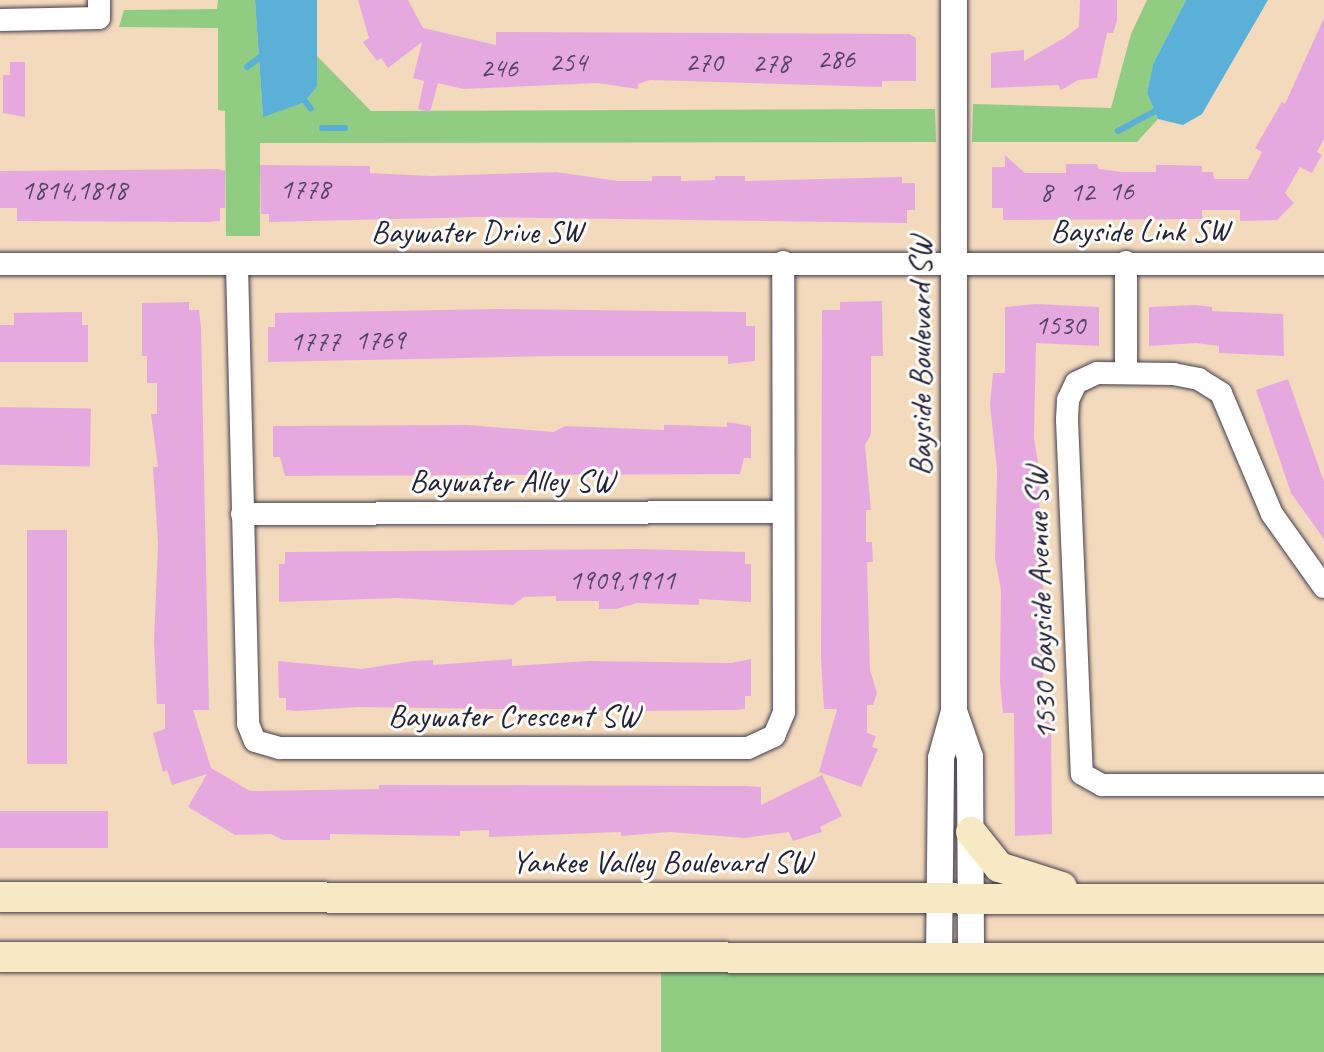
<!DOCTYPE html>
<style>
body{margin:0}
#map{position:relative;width:1324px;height:1052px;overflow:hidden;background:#f4dabd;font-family:Caveat,sans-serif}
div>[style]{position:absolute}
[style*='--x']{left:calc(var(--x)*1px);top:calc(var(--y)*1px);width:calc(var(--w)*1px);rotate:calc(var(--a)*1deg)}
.green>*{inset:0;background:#90cd82;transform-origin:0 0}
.water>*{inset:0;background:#5bb0d7}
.stream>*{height:6px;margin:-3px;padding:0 3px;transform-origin:3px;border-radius:3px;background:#5bb0d7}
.building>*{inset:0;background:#e6a9df;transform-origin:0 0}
.roads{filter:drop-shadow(0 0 2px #423e4e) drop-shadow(0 0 2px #423e4e)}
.minor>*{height:22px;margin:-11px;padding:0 11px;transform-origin:11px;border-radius:11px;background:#fff}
.tertiary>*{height:26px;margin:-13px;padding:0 13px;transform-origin:13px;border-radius:13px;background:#fff}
.secondary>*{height:30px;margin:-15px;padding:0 15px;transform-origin:15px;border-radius:15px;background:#f6e9c3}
span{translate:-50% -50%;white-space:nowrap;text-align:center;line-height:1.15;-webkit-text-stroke:6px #fdfcf7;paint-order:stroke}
.number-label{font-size:28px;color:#534464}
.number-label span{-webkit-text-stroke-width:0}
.street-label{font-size:32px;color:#22223b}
</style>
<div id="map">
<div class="green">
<i style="clip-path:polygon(218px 0,255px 0,263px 116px,303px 103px,317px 87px,317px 56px,371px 111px,935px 109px,936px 142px,260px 143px,260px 236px,226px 236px,225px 111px,218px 110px,218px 28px,119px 27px,124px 10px,217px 9px)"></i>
<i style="clip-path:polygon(1147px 0,1186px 0,1153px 64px,1147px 93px,1158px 119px,1137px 142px,972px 142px,973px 104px,1111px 108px,1131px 34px)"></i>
<i style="left:661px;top:967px;width:663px;height:85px"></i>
</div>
<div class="water">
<i style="clip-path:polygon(255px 0,317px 0,317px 87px,303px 103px,263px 117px)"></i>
<i style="clip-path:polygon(1186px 0,1268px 0,1202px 114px,1183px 125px,1158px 119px,1147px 93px,1153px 64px)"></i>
</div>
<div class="stream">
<i style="--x:247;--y:67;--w:20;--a:-37"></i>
<i style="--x:301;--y:96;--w:16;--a:52"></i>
<i style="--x:322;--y:128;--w:23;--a:0"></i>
<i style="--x:1118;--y:131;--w:42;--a:-28.4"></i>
</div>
<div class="building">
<i style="clip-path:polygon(358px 0,408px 0,423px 28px,496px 45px,496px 32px,909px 34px,916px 38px,916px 81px,882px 81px,882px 87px,650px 80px,638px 84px,638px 89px,598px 83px,463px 89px,438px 83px,430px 112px,418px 109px,424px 81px,413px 78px,422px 42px,388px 68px,381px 58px,377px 61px,363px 42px,369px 38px)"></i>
<i style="clip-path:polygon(1080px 0,1117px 0,1117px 21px,1113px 33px,1107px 33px,1097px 78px,1078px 80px,1061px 90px,1058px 85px,991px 88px,991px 53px,1024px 50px,1024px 61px,1064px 38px,1079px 27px)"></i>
<i style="clip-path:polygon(1324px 18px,1324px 139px,1317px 152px,1322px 155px,1312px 173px,1300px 167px,1285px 193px,1294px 203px,1277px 220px,1240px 221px,1240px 210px,1202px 210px,1202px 219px,1003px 220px,1003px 208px,992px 208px,992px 167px,1005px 167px,1005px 155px,1025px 173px,1066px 173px,1066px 164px,1097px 164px,1099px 169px,1122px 172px,1156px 172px,1156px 165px,1173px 165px,1202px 166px,1202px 172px,1213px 172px,1214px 179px,1248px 179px,1262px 152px,1255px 148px,1282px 102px,1285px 104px)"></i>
<i style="clip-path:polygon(10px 62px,25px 62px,25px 117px,3px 113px,3px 75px,10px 75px)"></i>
<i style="clip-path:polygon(260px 165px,370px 166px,370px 173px,430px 176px,556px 172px,618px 181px,652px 181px,652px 176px,681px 176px,681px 181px,715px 180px,715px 176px,745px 176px,745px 181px,902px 177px,902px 183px,915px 183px,915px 210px,907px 210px,907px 223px,481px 217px,269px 222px,269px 214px,261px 214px)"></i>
<i style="clip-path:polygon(0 171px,218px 169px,225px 171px,225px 208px,220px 208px,220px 221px,209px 222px,17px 221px,17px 208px,0 208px)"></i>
<i style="clip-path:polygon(882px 301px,883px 356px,871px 356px,871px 434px,865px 445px,871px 510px,866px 510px,866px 542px,872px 542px,873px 562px,867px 562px,870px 670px,877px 693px,873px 705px,867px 705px,867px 733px,876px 736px,872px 747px,878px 749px,861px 787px,819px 772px,837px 709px,824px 709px,821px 658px,822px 310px,840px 310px,840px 302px)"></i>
<i style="clip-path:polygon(189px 302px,189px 310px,199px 310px,201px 327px,209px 710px,193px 710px,211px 768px,250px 791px,379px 789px,379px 785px,745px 786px,761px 787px,761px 805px,822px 775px,842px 816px,820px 827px,822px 832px,793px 841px,789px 832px,744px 838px,670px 832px,621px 836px,621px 832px,489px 837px,489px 830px,460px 831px,460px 836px,330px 834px,330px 840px,283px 840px,271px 834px,235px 835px,188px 807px,207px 774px,172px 785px,167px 770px,163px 772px,153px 733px,165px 729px,165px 704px,157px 704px,154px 641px,158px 543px,153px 467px,158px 467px,151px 414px,157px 414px,157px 383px,147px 383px,147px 356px,142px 356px,142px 303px)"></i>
<i style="clip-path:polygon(1036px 304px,1099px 307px,1099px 346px,1036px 343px,1034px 437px,1040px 476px,1038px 557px,1045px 600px,1043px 680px,1046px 721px,1051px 722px,1052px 834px,1015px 836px,1014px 713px,1003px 713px,1000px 681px,1001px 590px,995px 558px,997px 470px,990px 405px,993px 373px,1005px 373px,1005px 307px)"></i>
<i style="clip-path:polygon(1196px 305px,1212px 307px,1212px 311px,1283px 314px,1284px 356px,1219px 353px,1219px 346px,1196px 343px,1149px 346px,1149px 307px)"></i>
<i style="clip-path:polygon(498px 309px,746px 312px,746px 326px,755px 326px,755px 361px,728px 364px,728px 356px,556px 356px,268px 362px,268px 327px,275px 327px,275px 313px)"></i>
<i style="clip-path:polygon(82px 312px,82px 325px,88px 325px,88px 362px,0 362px,0 325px,14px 325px,14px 313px)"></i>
<i style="clip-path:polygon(1288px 379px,1324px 482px,1324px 539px,1291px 493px,1256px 390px)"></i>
<i style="left:0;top:407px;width:91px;height:58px;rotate:1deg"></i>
<i style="clip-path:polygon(727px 422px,751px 426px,751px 458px,744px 458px,740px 474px,285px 476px,280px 457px,273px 457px,273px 426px,468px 425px,554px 432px,565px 426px,664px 430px,664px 425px,675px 425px,727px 427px)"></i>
<i style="left:27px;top:530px;width:40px;height:234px"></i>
<i style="clip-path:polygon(640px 549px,745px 552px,745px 564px,751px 564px,751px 602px,699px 599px,699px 605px,637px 603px,616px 609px,599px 609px,599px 601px,556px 601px,556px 596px,524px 597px,513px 605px,398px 598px,279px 602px,279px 564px,285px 564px,285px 552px)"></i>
<i style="clip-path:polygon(512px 659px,512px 666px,589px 661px,731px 663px,751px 659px,751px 696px,745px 696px,745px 709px,734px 710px,624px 711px,358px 707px,297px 711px,286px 710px,286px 698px,279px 698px,278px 661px,362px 669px,413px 661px,433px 660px,433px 665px)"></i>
<i style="left:108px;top:811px;width:37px;height:108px;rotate:90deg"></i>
</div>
<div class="roads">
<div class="minor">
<i style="--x:0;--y:20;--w:99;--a:-1.2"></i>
<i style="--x:99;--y:18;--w:18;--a:-90"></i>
<i style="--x:1126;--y:262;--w:110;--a:90"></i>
<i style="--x:0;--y:264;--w:1324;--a:0"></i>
<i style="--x:237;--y:265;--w:459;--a:88.6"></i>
<i style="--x:248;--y:724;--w:18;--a:68"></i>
<i style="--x:255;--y:741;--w:26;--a:16"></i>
<i style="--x:280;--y:748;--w:468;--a:0"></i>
<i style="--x:748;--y:748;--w:29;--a:-25"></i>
<i style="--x:774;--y:736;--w:26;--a:-67"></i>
<i style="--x:784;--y:712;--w:450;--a:-90.1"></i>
<i style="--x:242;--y:514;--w:540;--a:-0.21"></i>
<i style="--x:1324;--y:587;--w:90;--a:-125.5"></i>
<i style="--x:1272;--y:514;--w:131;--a:-112.9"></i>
<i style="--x:1221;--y:393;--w:26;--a:-148"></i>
<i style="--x:1199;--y:379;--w:25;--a:-169"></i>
<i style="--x:1174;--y:374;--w:77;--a:-179.3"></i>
<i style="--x:1097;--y:373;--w:23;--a:155"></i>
<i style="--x:1076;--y:383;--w:19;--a:115"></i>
<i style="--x:1068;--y:400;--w:20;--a:93"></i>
<i style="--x:1067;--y:420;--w:354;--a:87.6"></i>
<i style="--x:1082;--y:774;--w:23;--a:29"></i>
<i style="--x:1102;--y:785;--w:222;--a:0"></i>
</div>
<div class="tertiary">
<i style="--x:954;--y:711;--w:49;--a:70.8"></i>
<i style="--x:970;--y:757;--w:201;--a:89.7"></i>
<i style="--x:939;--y:958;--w:200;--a:-89.4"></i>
<i style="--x:941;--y:758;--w:49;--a:-74.5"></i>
<i style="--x:954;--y:711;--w:711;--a:-90"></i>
</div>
<div class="secondary">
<i style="--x:971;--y:832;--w:45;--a:51.3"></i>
<i style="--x:999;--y:867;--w:66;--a:17.6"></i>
<i style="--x:0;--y:897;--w:1324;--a:0.09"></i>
<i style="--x:0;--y:957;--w:1324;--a:0.04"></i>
</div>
</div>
<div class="number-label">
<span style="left:836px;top:59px">286</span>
<span style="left:568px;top:62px">254</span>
<span style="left:704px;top:62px">270</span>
<span style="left:771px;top:63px">278</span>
<span style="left:499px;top:68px">246</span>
<span style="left:305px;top:189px">1778</span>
<span style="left:74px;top:190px">1814,1818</span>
<span style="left:1121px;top:191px">16</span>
<span style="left:1046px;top:192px">8</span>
<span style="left:1082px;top:192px">12</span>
<span style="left:1060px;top:325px">1530</span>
<span style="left:380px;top:340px">1769</span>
<span style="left:315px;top:341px">1777</span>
<span style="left:622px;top:580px">1909,1911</span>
</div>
<div class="street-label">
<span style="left:1140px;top:231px">Bayside Link SW</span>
<span style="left:477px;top:232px">Baywater Drive SW</span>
<span style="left:921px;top:356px;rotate:-90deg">Bayside Boulevard SW</span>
<span style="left:512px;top:481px">Baywater Alley SW</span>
<span style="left:1041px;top:603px;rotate:-92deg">1530 Bayside Avenue SW</span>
<span style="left:514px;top:716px">Baywater Crescent SW</span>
<span style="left:662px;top:862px">Yankee Valley Boulevard SW</span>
</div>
</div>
